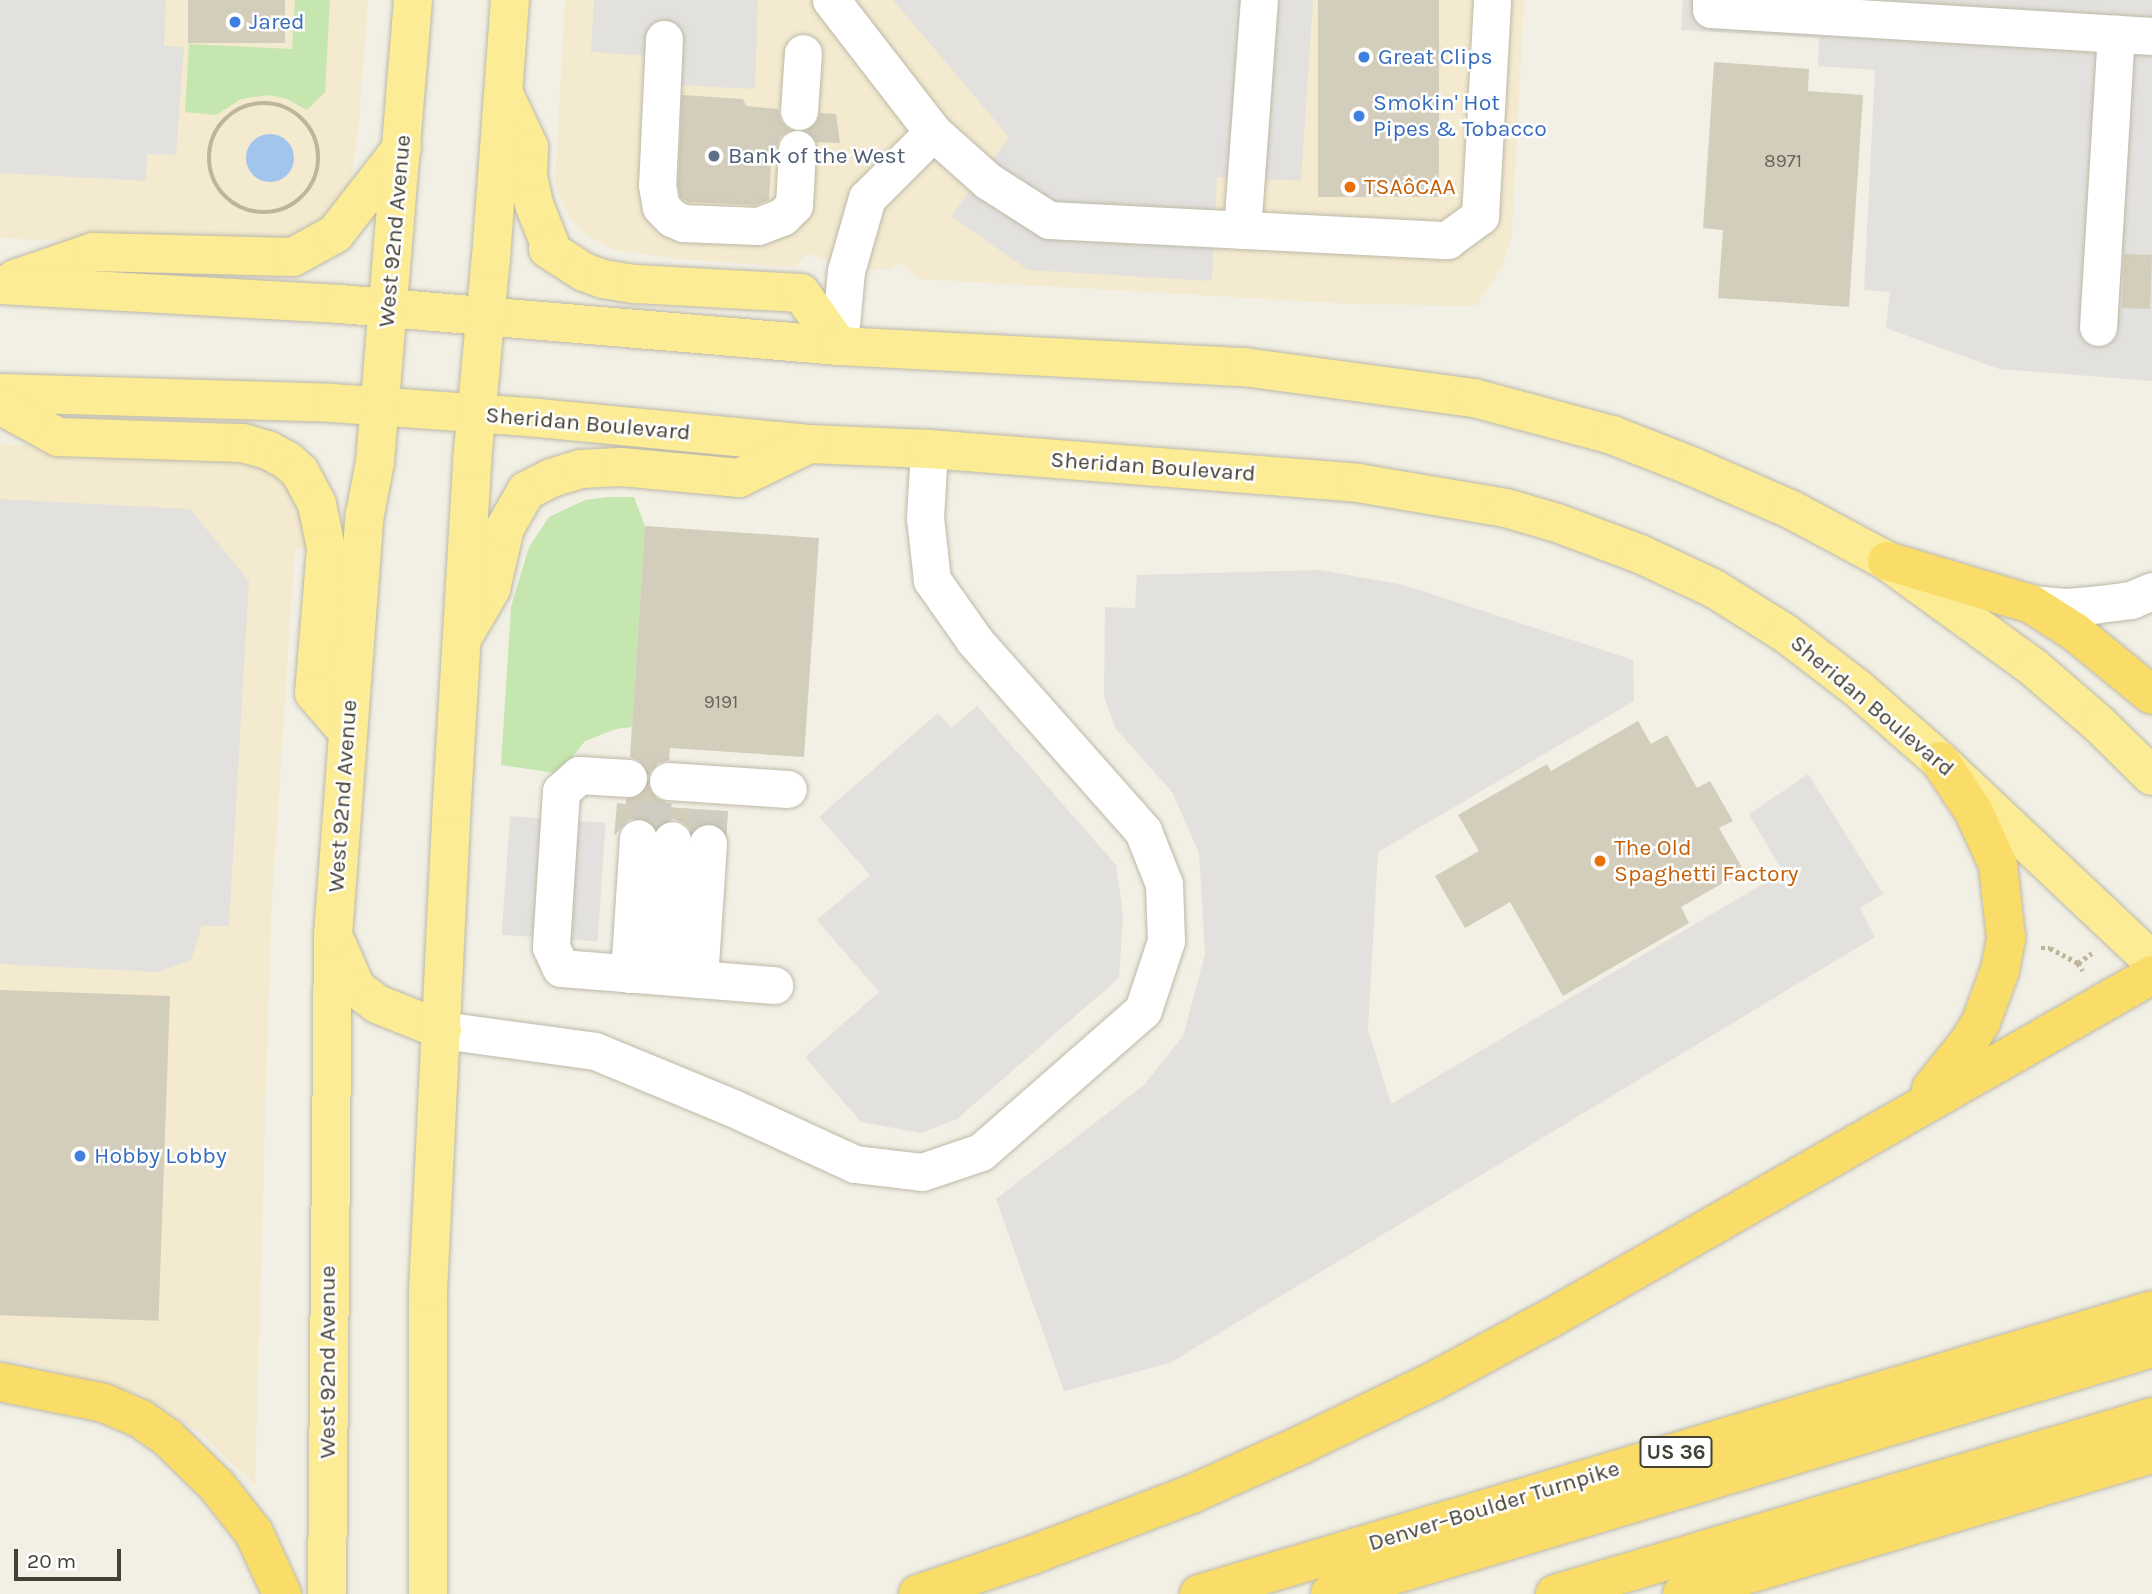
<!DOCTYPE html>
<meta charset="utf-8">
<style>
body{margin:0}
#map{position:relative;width:2152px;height:1594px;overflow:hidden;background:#f2f0e5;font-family:Karla,sans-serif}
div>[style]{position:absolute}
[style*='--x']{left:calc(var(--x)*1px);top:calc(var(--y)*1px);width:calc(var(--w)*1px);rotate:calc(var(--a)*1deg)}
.commercial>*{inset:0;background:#f4ead0}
.green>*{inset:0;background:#c5e6ae}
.parking>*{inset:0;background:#e3e1dd;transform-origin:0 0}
.water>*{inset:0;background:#a2c5ee}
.round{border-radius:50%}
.building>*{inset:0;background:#d3cdbb;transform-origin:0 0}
.minor-tunnel>*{height:37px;margin-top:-18.5px;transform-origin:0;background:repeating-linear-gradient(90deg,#cfcdc2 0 37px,transparent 0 55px)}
.path>*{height:4.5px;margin-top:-2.25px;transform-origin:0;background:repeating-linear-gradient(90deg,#bfb69a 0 3.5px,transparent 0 7px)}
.path>.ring{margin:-2.25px;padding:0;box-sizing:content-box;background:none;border:4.5px solid #bfb69a;border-radius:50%}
.roads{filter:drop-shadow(0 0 2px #bdb9a8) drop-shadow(0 0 2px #bdb9a8)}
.minor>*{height:37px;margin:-18.5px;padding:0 18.5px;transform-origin:18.5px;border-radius:18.5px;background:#fff}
.major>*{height:38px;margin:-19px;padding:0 19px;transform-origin:19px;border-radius:19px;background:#fbec95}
.highway>*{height:38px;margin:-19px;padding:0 19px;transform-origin:19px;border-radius:19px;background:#fadd68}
.dots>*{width:19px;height:19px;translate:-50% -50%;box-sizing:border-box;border:4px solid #fff;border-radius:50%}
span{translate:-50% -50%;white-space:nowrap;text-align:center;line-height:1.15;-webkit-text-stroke:5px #fff;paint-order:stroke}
.number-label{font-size:19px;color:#686356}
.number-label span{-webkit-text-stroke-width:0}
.shield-label span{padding:2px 5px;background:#fff;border:2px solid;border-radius:5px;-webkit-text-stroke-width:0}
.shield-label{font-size:21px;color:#444035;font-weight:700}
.shop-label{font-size:23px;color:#366cbe}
.left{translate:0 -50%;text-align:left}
.service-label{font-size:23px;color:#4e5e75}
.food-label{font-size:23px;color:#c56008}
.street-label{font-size:23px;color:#444035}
.scale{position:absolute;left:14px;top:1549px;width:107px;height:32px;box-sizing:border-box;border:4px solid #444035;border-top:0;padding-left:9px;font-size:21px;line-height:24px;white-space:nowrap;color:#444035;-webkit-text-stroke:5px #fff;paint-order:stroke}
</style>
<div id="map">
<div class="commercial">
<i style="clip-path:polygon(0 0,368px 0,359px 124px,352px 176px,345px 195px,312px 236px,194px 247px,0 238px)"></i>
<i style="clip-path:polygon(565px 0,1524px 0,1512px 234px,1503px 266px,1476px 306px,1354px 304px,919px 279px,901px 263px,890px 269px,846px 271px,808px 253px,796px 266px,786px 267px,678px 259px,614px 250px,585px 234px,565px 211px,555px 181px)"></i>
<i style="clip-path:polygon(0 444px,223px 456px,256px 461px,288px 483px,314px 549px,295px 549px,271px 918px,255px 1485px,200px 1433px,144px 1396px,28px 1363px,0 1359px)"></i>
</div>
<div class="green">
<i style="clip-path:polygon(295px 0,330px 0,325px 92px,307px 110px,287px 99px,269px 95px,241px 99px,216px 115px,185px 112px,189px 44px,292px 49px)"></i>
<i style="clip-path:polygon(609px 497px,634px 497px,645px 526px,632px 727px,616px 729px,585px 741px,565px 766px,555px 773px,501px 765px,511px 607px,529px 547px,549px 517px,585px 500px)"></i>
</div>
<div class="parking">
<i style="clip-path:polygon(0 0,166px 0,164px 46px,184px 47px,176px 155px,147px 154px,146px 181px,0 173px)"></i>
<i style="clip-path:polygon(594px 0,758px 0,755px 89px,677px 85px,678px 58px,591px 52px)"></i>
<i style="clip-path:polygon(893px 0,1313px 0,1301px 181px,1217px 177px,1212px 281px,1028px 270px,951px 216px,1009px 137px)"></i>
<i style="clip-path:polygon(1683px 0,2152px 0,2152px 381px,1999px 369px,1886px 328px,1890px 292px,1864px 290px,1875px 70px,1818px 66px,1819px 38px,1681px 30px)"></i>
<i style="clip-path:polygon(0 499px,190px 509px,249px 581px,229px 926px,202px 926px,191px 960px,157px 972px,0 964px)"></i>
<i style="clip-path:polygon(1320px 570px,1404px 585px,1633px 660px,1634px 701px,1378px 852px,1368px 1029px,1391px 1104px,1783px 872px,1749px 814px,1808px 774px,1883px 894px,1860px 908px,1875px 937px,1170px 1363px,1064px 1391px,996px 1199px,1144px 1085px,1183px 1036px,1205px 954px,1199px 853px,1172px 792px,1116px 729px,1104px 697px,1105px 607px,1135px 608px,1137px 575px)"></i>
<i style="clip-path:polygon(977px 706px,1116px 865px,1123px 914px,1119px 978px,957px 1119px,921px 1133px,861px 1122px,805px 1057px,879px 992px,817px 920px,870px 875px,819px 817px,938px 713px,951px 728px)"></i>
<i style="left:510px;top:816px;width:96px;height:119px;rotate:4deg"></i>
</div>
<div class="water">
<i class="round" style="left:246px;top:134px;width:48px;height:48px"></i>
</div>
<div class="building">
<i style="left:188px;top:0;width:97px;height:43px"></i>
<i style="left:1318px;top:0;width:121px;height:197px"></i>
<i style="clip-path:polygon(1714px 62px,1809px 69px,1808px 91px,1863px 95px,1849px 307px,1718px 298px,1723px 230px,1703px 228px)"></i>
<i style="clip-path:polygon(682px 95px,743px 99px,746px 106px,778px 109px,781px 121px,790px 130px,780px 137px,776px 148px,772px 147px,769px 200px,755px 205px,688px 202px,680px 197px,678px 184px)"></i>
<i style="clip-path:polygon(820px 113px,836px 114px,840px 143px,816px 142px,806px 130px,816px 123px)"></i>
<i style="left:2124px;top:254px;width:28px;height:54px;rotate:2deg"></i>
<i style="clip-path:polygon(645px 526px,819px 538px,804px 757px,670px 748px,669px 760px,658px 763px,648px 776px,640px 761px,630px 757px)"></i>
<i style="clip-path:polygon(1638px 721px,1651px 744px,1667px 735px,1697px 788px,1710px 781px,1733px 821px,1719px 828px,1744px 871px,1681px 907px,1689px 923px,1563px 996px,1510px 902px,1465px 928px,1435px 876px,1479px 851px,1458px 815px,1547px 764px,1551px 771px)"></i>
<i style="clip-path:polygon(648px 783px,656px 798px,666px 802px,666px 807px,728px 811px,726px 833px,710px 822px,699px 824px,691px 831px,684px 823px,674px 819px,663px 821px,656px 827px,649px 820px,639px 817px,628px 820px,614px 836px,617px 803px,626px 804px,626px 799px,638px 796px)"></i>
<i style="left:0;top:990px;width:170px;height:325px;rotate:2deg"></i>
</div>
<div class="minor-tunnel">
<i style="--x:651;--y:839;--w:59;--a:-87.1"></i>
<i style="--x:708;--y:843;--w:33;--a:-88"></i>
</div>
<div class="path">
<i class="ring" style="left:209px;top:103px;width:105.5px;height:105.5px"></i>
<i style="--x:2041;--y:948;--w:9;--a:0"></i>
<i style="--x:2050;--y:948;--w:32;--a:28"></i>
<i style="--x:2078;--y:963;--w:9;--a:58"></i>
<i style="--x:2078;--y:963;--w:17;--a:-36"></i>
</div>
<div class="roads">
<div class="minor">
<i style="--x:831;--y:0;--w:167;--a:52.3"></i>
<i style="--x:933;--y:132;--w:74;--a:41.7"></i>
<i style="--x:988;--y:181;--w:72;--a:32.6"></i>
<i style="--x:1049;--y:220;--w:399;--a:2.9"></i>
<i style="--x:1447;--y:240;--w:41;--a:-36"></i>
<i style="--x:1480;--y:216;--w:216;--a:-86.8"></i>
<i style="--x:1711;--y:0;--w:9;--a:90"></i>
<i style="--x:1711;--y:9;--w:442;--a:3.5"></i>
<i style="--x:664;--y:39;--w:146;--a:92.7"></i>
<i style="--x:657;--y:185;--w:22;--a:80"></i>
<i style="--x:661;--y:207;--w:16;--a:45"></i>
<i style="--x:672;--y:218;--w:12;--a:24"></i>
<i style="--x:683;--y:223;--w:75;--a:2.3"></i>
<i style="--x:758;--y:226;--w:26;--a:-21"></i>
<i style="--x:782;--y:217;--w:17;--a:-45"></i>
<i style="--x:794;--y:205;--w:56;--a:-86.9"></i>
<i style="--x:799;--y:111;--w:58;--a:-86.1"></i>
<i style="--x:1242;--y:230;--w:231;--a:-85.8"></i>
<i style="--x:2098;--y:327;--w:294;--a:-86.5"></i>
<i style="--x:839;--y:346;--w:75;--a:-84.7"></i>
<i style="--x:846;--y:271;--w:76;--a:-74"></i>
<i style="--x:867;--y:198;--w:93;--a:-45"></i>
<i style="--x:2031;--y:604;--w:36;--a:5"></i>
<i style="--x:2067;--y:607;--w:32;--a:-5"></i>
<i style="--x:2099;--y:604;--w:32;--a:-7"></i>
<i style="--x:2131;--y:600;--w:23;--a:-23"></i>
<i style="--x:628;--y:778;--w:49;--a:-176.5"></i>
<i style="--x:579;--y:775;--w:24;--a:138"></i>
<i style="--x:561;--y:791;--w:156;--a:93.7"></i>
<i style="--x:551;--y:947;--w:23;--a:65"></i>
<i style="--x:561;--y:968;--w:214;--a:4.6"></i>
<i style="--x:668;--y:781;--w:120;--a:3.8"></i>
<i style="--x:629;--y:974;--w:136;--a:-86.2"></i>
<i style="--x:663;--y:976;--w:136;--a:-86.2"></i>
<i style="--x:699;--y:979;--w:136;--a:-86.2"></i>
<i style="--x:442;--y:1030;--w:154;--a:7.8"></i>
<i style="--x:595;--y:1051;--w:149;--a:22.4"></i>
<i style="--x:733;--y:1108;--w:134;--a:24.7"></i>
<i style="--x:855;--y:1164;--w:67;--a:6.8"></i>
<i style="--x:922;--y:1172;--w:62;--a:-18.7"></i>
<i style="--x:981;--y:1152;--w:215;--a:-41.2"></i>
<i style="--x:1143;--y:1010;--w:73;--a:-71.6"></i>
<i style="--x:1166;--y:941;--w:57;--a:-92"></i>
<i style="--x:1164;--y:884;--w:57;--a:-111.6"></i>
<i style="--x:1143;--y:831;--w:254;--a:-131.5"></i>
<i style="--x:975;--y:641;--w:75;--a:-125.2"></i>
<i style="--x:932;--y:580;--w:62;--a:-96.4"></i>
<i style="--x:925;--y:518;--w:69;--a:-86.7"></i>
</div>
<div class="major">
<i style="--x:504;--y:94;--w:59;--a:64.7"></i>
<i style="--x:529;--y:147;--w:29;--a:92"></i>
<i style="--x:528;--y:176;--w:29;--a:78"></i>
<i style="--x:534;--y:204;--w:41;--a:68.5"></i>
<i style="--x:549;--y:242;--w:7;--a:98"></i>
<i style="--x:548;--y:249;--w:43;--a:32.6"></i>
<i style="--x:584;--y:272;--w:20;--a:20"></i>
<i style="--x:603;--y:279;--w:33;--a:9"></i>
<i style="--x:636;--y:284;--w:165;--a:3.1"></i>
<i style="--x:801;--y:293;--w:65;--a:54.4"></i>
<i style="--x:15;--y:279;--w:83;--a:-19.1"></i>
<i style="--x:93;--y:252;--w:200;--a:1.4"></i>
<i style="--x:293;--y:257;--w:48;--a:-28.7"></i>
<i style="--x:335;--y:234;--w:109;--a:-52.1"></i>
<i style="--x:0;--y:285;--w:341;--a:3.2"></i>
<i style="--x:340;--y:304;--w:501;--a:4.81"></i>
<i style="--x:839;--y:346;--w:406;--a:3"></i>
<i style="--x:1244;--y:367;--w:232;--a:7.7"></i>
<i style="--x:1474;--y:398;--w:143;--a:15"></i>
<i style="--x:1612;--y:435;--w:85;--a:21.4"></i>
<i style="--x:1691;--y:466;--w:110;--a:23.5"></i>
<i style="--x:1792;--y:510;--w:108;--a:28.2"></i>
<i style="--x:1887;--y:561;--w:180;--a:36"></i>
<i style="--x:2033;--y:667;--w:87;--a:40.8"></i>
<i style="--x:2099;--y:724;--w:74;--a:44.5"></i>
<i style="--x:0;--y:393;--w:332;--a:1.7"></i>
<i style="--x:332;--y:403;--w:196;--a:4.1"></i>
<i style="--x:528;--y:417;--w:282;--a:5.5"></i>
<i style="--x:809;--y:444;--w:120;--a:2.4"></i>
<i style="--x:929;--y:449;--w:430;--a:4.5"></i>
<i style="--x:1358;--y:483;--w:150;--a:9.6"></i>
<i style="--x:1506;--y:508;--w:53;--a:16.4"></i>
<i style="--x:1557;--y:523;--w:89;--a:20.5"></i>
<i style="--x:1640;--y:554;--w:81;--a:25"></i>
<i style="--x:1713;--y:588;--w:85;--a:32"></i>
<i style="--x:1785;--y:633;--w:91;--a:37.4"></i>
<i style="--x:1857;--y:688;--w:111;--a:41.3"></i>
<i style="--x:1940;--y:761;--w:291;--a:43.3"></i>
<i style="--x:0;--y:405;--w:66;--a:28.9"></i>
<i style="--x:58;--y:437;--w:185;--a:1.9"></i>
<i style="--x:243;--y:443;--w:26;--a:16"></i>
<i style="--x:268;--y:450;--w:23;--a:29"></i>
<i style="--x:288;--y:461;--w:16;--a:43"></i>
<i style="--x:300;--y:472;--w:36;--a:62"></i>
<i style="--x:317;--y:504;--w:45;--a:78.4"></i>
<i style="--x:326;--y:548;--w:145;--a:94.7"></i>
<i style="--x:314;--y:693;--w:52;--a:48.9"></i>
<i style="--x:466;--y:632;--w:50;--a:-59.8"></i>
<i style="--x:491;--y:589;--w:63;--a:-77.1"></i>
<i style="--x:505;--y:528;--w:43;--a:-60.4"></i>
<i style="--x:526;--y:491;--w:28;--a:-27"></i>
<i style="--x:551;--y:478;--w:30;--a:-17"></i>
<i style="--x:580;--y:469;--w:41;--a:-2.8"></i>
<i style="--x:621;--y:467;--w:119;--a:5.3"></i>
<i style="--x:739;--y:478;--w:78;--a:-25.9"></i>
<i style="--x:337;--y:944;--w:48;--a:66.6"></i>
<i style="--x:356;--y:988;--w:26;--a:37"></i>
<i style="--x:377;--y:1004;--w:70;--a:21.8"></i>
<i style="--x:327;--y:1594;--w:659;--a:-89.48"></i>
<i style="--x:333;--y:935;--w:422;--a:-85.7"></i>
<i style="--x:365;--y:514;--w:53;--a:-79.1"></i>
<i style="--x:375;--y:462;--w:464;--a:-85.3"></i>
<i style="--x:428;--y:1594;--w:303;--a:-90"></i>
<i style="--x:428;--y:1291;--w:490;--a:-87.2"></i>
<i style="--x:452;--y:802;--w:342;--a:-86.6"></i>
<i style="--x:472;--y:461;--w:204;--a:-84.7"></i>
<i style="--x:491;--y:258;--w:259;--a:-85.8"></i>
</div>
<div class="highway">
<i style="--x:1887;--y:561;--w:150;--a:16.6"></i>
<i style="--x:2031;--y:604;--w:52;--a:32.5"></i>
<i style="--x:2075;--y:632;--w:99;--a:39.3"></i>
<i style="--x:1931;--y:1089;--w:59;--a:-51.2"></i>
<i style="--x:1968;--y:1043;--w:25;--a:-58"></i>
<i style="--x:1981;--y:1022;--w:55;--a:-69.9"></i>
<i style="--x:2000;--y:970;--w:33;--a:-79"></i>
<i style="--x:2006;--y:938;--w:73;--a:-96.3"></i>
<i style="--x:1998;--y:865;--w:58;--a:-114.4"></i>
<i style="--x:1974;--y:812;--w:61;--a:-123.7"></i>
<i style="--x:0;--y:1382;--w:106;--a:11.4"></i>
<i style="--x:104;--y:1403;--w:40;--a:23.4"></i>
<i style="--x:141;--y:1419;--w:32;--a:35"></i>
<i style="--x:167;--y:1437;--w:70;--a:44.4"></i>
<i style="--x:217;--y:1486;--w:60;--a:51.8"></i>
<i style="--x:254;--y:1533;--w:67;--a:65.3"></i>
<i style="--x:918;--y:1594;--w:120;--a:-18.9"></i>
<i style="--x:1032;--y:1555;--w:171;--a:-20.9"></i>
<i style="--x:1192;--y:1494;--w:122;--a:-24.2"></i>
<i style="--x:1303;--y:1444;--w:143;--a:-25.7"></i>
<i style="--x:1432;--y:1382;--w:135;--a:-28.3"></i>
<i style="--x:1551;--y:1318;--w:692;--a:-29.71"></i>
<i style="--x:1199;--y:1594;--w:994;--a:-16.59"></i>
<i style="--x:1330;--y:1594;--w:858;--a:-16.66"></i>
<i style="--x:1555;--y:1594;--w:623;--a:-16.51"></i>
<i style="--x:1682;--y:1594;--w:490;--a:-16.6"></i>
</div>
</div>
<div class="dots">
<i style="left:235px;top:22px;background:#3f7fe0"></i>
<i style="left:1364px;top:57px;background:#3f7fe0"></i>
<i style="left:1359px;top:116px;background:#3f7fe0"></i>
<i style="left:714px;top:156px;background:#5c6f8a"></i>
<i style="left:1350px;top:187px;background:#e8710a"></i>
<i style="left:1600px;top:861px;background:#e8710a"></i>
<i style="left:80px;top:1156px;background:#3f7fe0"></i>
</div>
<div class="number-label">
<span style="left:1783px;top:162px">8971</span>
<span style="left:721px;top:703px">9191</span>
</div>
<div class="shield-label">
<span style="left:1676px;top:1452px">US 36</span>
</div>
<div class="shop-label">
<span class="left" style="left:249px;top:22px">Jared</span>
<span class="left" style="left:1378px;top:57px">Great Clips</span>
<span class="left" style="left:1373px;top:116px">Smokin' Hot<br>Pipes &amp; Tobacco</span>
<span class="left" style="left:94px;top:1156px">Hobby Lobby</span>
</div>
<div class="service-label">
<span class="left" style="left:728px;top:156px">Bank of the West</span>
</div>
<div class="food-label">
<span class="left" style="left:1364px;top:187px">TSAôCAA</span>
<span class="left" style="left:1614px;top:861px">The Old<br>Spaghetti Factory</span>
</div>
<div class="street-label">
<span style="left:395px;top:231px;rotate:-85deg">West 92nd Avenue</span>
<span style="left:588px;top:424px;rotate:5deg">Sheridan Boulevard</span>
<span style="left:1153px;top:467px;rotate:4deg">Sheridan Boulevard</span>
<span style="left:1872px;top:706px;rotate:40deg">Sheridan Boulevard</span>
<span style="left:343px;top:796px;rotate:-86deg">West 92nd Avenue</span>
<span style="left:328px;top:1362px;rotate:-90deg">West 92nd Avenue</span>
<span style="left:1494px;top:1506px;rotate:-17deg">Denver–Boulder Turnpike</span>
</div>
<div class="scale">20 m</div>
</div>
